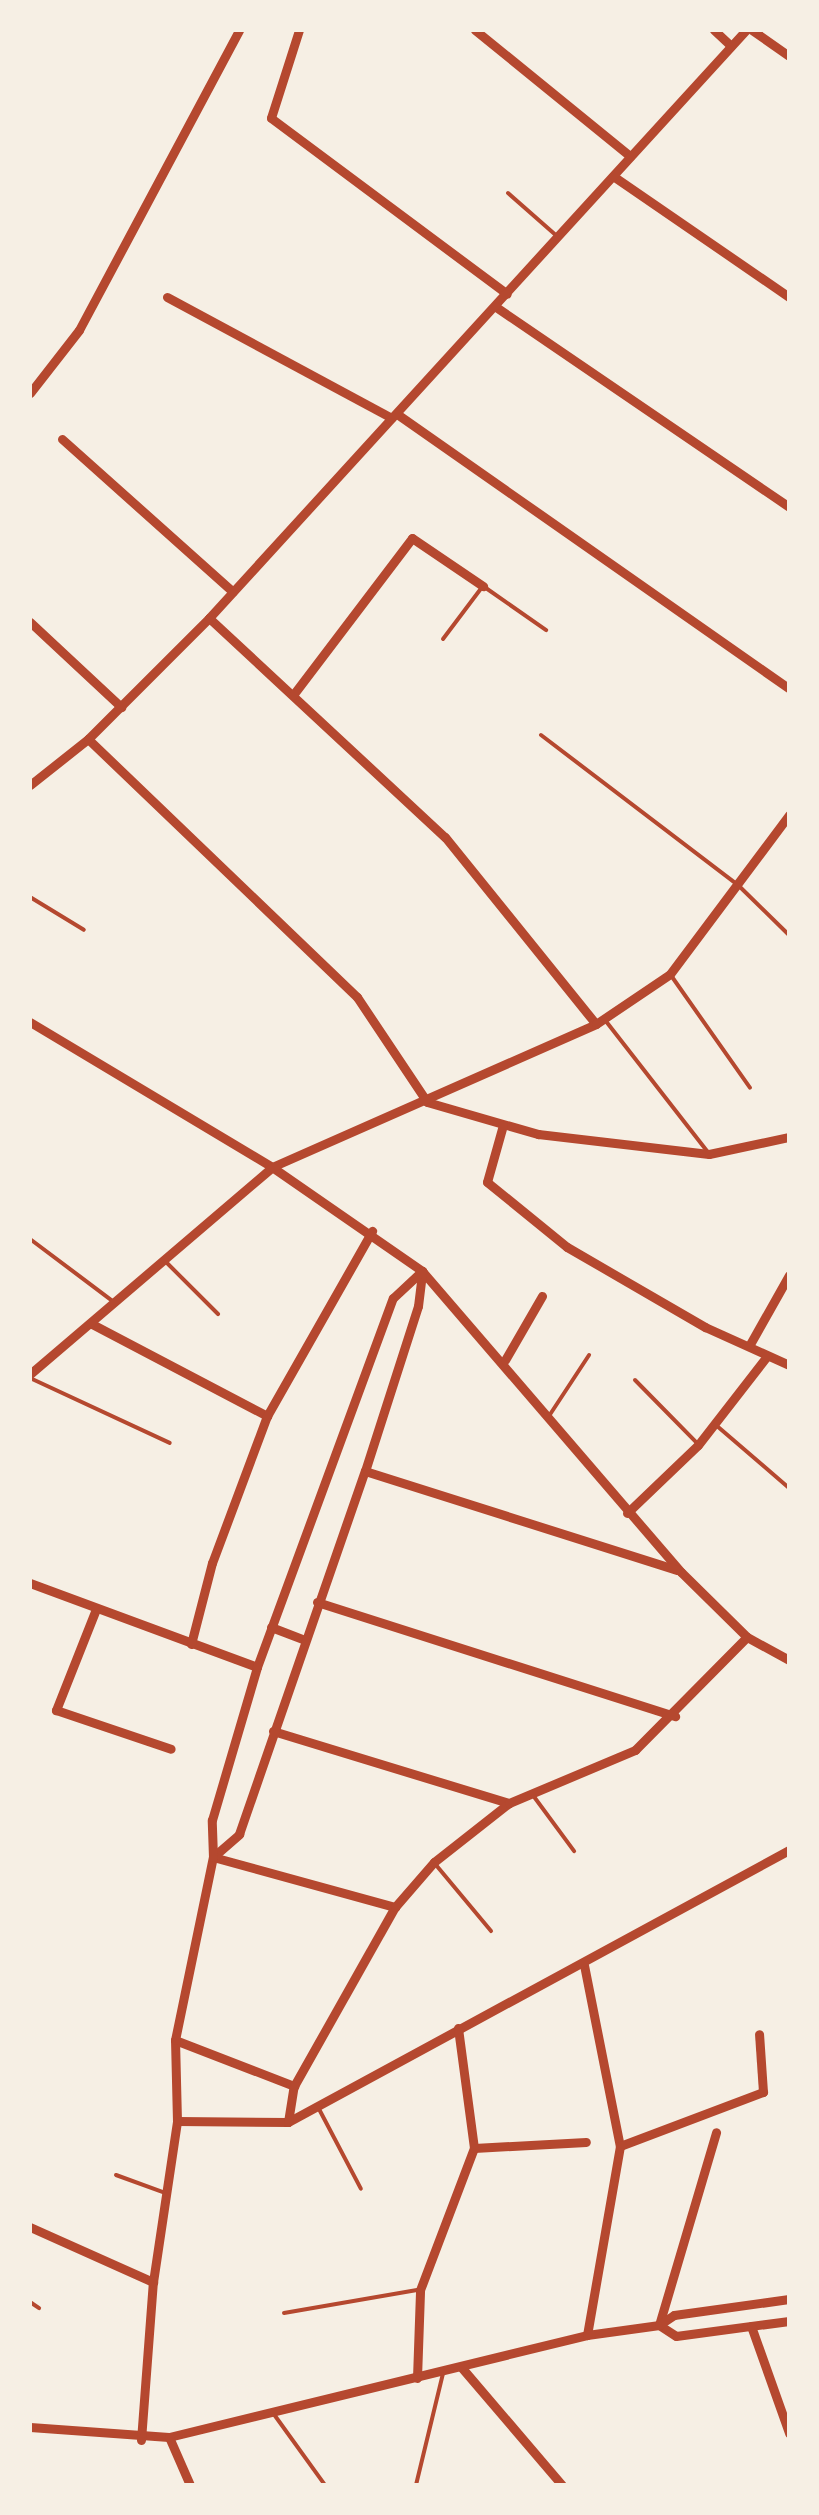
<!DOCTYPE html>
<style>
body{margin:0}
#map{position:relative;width:819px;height:2515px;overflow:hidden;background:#f6efe4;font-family:Rubik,sans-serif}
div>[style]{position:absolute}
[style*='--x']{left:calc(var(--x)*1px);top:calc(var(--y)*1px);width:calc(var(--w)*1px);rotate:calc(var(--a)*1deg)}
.service>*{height:4px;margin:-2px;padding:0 2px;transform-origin:2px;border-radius:2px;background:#b5482f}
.minor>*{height:9px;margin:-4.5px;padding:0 4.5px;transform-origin:4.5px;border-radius:4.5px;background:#b5482f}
span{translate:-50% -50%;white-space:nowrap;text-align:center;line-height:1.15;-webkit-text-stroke:9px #f6efe4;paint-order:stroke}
.frame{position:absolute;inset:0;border:32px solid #f6efe4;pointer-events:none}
</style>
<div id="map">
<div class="service">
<i style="--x:508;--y:193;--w:65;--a:41.3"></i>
<i style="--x:443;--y:639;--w:66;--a:-53"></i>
<i style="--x:483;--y:586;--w:77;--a:34.9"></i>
<i style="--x:541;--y:735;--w:249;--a:37.3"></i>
<i style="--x:739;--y:886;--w:70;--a:44.4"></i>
<i style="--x:30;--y:897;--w:63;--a:31.4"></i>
<i style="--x:670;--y:974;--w:139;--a:54.9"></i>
<i style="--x:605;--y:1020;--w:166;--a:52.1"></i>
<i style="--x:30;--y:1239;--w:105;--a:36.9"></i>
<i style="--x:165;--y:1261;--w:75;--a:45"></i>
<i style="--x:30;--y:1378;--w:154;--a:24.9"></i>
<i style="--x:635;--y:1380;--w:90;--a:45.5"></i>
<i style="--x:549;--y:1416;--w:73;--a:-56.7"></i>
<i style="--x:717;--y:1426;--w:95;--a:40.7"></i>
<i style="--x:532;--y:1794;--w:71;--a:53.6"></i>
<i style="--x:436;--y:1865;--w:86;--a:50.2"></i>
<i style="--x:319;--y:2109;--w:90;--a:62.3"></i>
<i style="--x:116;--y:2175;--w:50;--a:19.9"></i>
<i style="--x:30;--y:2302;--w:11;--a:34"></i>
<i style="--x:284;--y:2313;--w:135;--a:-9.8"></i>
<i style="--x:273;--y:2413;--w:89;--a:54.2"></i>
<i style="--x:416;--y:2485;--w:115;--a:-76.4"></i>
</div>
<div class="minor">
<i style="--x:299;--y:30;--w:92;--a:107.7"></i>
<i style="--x:271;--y:118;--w:294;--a:36.7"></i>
<i style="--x:475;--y:30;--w:200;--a:39.1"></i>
<i style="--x:714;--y:30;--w:23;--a:43"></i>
<i style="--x:752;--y:30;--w:45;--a:35.1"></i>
<i style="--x:613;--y:176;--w:214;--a:34.5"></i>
<i style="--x:167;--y:297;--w:255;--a:28.3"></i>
<i style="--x:496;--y:307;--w:355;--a:34.3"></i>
<i style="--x:30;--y:393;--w:80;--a:-52.1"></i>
<i style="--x:79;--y:330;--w:340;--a:-61.9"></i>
<i style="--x:397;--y:414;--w:478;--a:35"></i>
<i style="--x:62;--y:439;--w:229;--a:41.8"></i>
<i style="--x:209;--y:618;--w:322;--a:42.9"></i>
<i style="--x:445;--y:837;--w:240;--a:51.1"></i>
<i style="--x:30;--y:622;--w:125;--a:43"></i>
<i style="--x:293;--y:695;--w:197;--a:-52.8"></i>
<i style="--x:412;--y:538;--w:86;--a:34.1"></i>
<i style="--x:88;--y:739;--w:373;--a:43.8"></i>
<i style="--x:357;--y:997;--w:126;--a:56.3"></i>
<i style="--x:427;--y:1102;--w:116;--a:16.1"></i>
<i style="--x:538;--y:1134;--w:172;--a:6.7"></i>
<i style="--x:709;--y:1154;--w:82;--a:-12"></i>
<i style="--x:30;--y:785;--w:74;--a:-38.4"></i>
<i style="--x:88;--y:739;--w:171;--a:-45"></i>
<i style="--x:209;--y:618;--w:796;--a:-47.6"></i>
<i style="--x:30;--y:1022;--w:282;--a:30.9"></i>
<i style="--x:272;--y:1167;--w:183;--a:34.7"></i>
<i style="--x:422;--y:1271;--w:397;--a:49.3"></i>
<i style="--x:681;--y:1572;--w:93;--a:44.6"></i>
<i style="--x:747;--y:1637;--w:48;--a:28.7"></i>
<i style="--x:503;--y:1125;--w:59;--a:105.7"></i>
<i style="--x:487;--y:1182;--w:103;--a:39.1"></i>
<i style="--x:567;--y:1247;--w:160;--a:30.1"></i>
<i style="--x:705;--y:1327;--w:92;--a:24.3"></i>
<i style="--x:92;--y:1324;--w:198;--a:27.7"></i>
<i style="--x:749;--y:1346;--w:81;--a:-60.6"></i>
<i style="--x:505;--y:1360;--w:74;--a:-60"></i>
<i style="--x:30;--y:1374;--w:318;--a:-40.5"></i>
<i style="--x:272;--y:1167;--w:354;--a:-23.8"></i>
<i style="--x:596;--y:1024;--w:89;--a:-34"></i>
<i style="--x:670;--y:974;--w:199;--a:-53.2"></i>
<i style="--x:365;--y:1471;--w:327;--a:17.6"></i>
<i style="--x:627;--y:1513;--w:98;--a:-43.8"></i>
<i style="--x:698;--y:1445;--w:113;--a:-52.2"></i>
<i style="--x:30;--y:1583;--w:242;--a:20.3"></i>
<i style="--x:317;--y:1602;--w:376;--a:17.7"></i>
<i style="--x:96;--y:1609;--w:109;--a:111.6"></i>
<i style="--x:56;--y:1710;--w:121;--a:18.7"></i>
<i style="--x:271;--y:1627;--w:36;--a:21"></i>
<i style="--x:191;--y:1644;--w:84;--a:-75.5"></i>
<i style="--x:212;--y:1563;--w:157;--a:-69.5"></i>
<i style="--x:267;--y:1416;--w:213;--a:-60.4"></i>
<i style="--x:273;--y:1731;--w:247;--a:17"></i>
<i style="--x:213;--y:1857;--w:35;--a:-41"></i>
<i style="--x:239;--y:1834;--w:384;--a:-70.9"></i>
<i style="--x:365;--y:1471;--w:173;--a:-72.2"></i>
<i style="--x:418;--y:1306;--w:35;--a:-83"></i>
<i style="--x:213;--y:1857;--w:189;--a:15.4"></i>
<i style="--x:584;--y:1965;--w:185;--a:78.8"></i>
<i style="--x:620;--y:2146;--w:192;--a:99.9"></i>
<i style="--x:175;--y:2040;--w:128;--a:21.1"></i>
<i style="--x:177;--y:2121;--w:111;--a:0.5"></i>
<i style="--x:288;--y:2122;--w:570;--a:-28.5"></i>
<i style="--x:288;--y:2122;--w:36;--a:-81"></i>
<i style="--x:294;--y:2086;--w:206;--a:-60.6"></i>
<i style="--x:395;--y:1907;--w:60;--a:-49.1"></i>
<i style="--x:434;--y:1862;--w:95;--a:-38.2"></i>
<i style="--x:509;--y:1803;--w:137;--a:-22.8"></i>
<i style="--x:635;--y:1750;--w:159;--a:-45.3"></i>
<i style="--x:620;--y:2146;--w:153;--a:-20.7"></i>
<i style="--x:763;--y:2092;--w:58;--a:-93.9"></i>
<i style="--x:474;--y:2148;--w:112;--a:-3.1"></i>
<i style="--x:30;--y:2227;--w:135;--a:24.1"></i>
<i style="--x:659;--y:2325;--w:201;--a:-73.5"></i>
<i style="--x:659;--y:2325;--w:20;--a:33"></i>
<i style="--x:676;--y:2336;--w:114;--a:-7.6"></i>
<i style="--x:751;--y:2326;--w:114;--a:70.4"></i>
<i style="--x:462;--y:2368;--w:154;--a:49.5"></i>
<i style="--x:417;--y:2378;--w:88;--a:-88"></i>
<i style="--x:420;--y:2290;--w:152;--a:-69.2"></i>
<i style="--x:474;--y:2148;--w:121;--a:-97.6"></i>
<i style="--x:30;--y:2427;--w:139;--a:4.1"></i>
<i style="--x:169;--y:2437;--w:430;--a:-13.7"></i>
<i style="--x:587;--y:2335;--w:73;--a:-7.9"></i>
<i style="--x:659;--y:2325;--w:18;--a:-34"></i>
<i style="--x:674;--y:2315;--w:116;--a:-7.9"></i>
<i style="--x:169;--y:2437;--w:52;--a:66.4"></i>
<i style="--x:141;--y:2440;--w:158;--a:-85.7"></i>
<i style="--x:153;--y:2282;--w:163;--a:-81.5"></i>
<i style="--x:177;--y:2121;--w:81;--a:-91.4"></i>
<i style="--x:175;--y:2040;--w:187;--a:-78.3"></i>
<i style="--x:213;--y:1857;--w:37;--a:-92"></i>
<i style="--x:212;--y:1820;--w:159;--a:-73.6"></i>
<i style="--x:257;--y:1667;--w:393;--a:-69.8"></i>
<i style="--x:393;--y:1298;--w:40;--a:-43"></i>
</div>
<div class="frame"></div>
</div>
